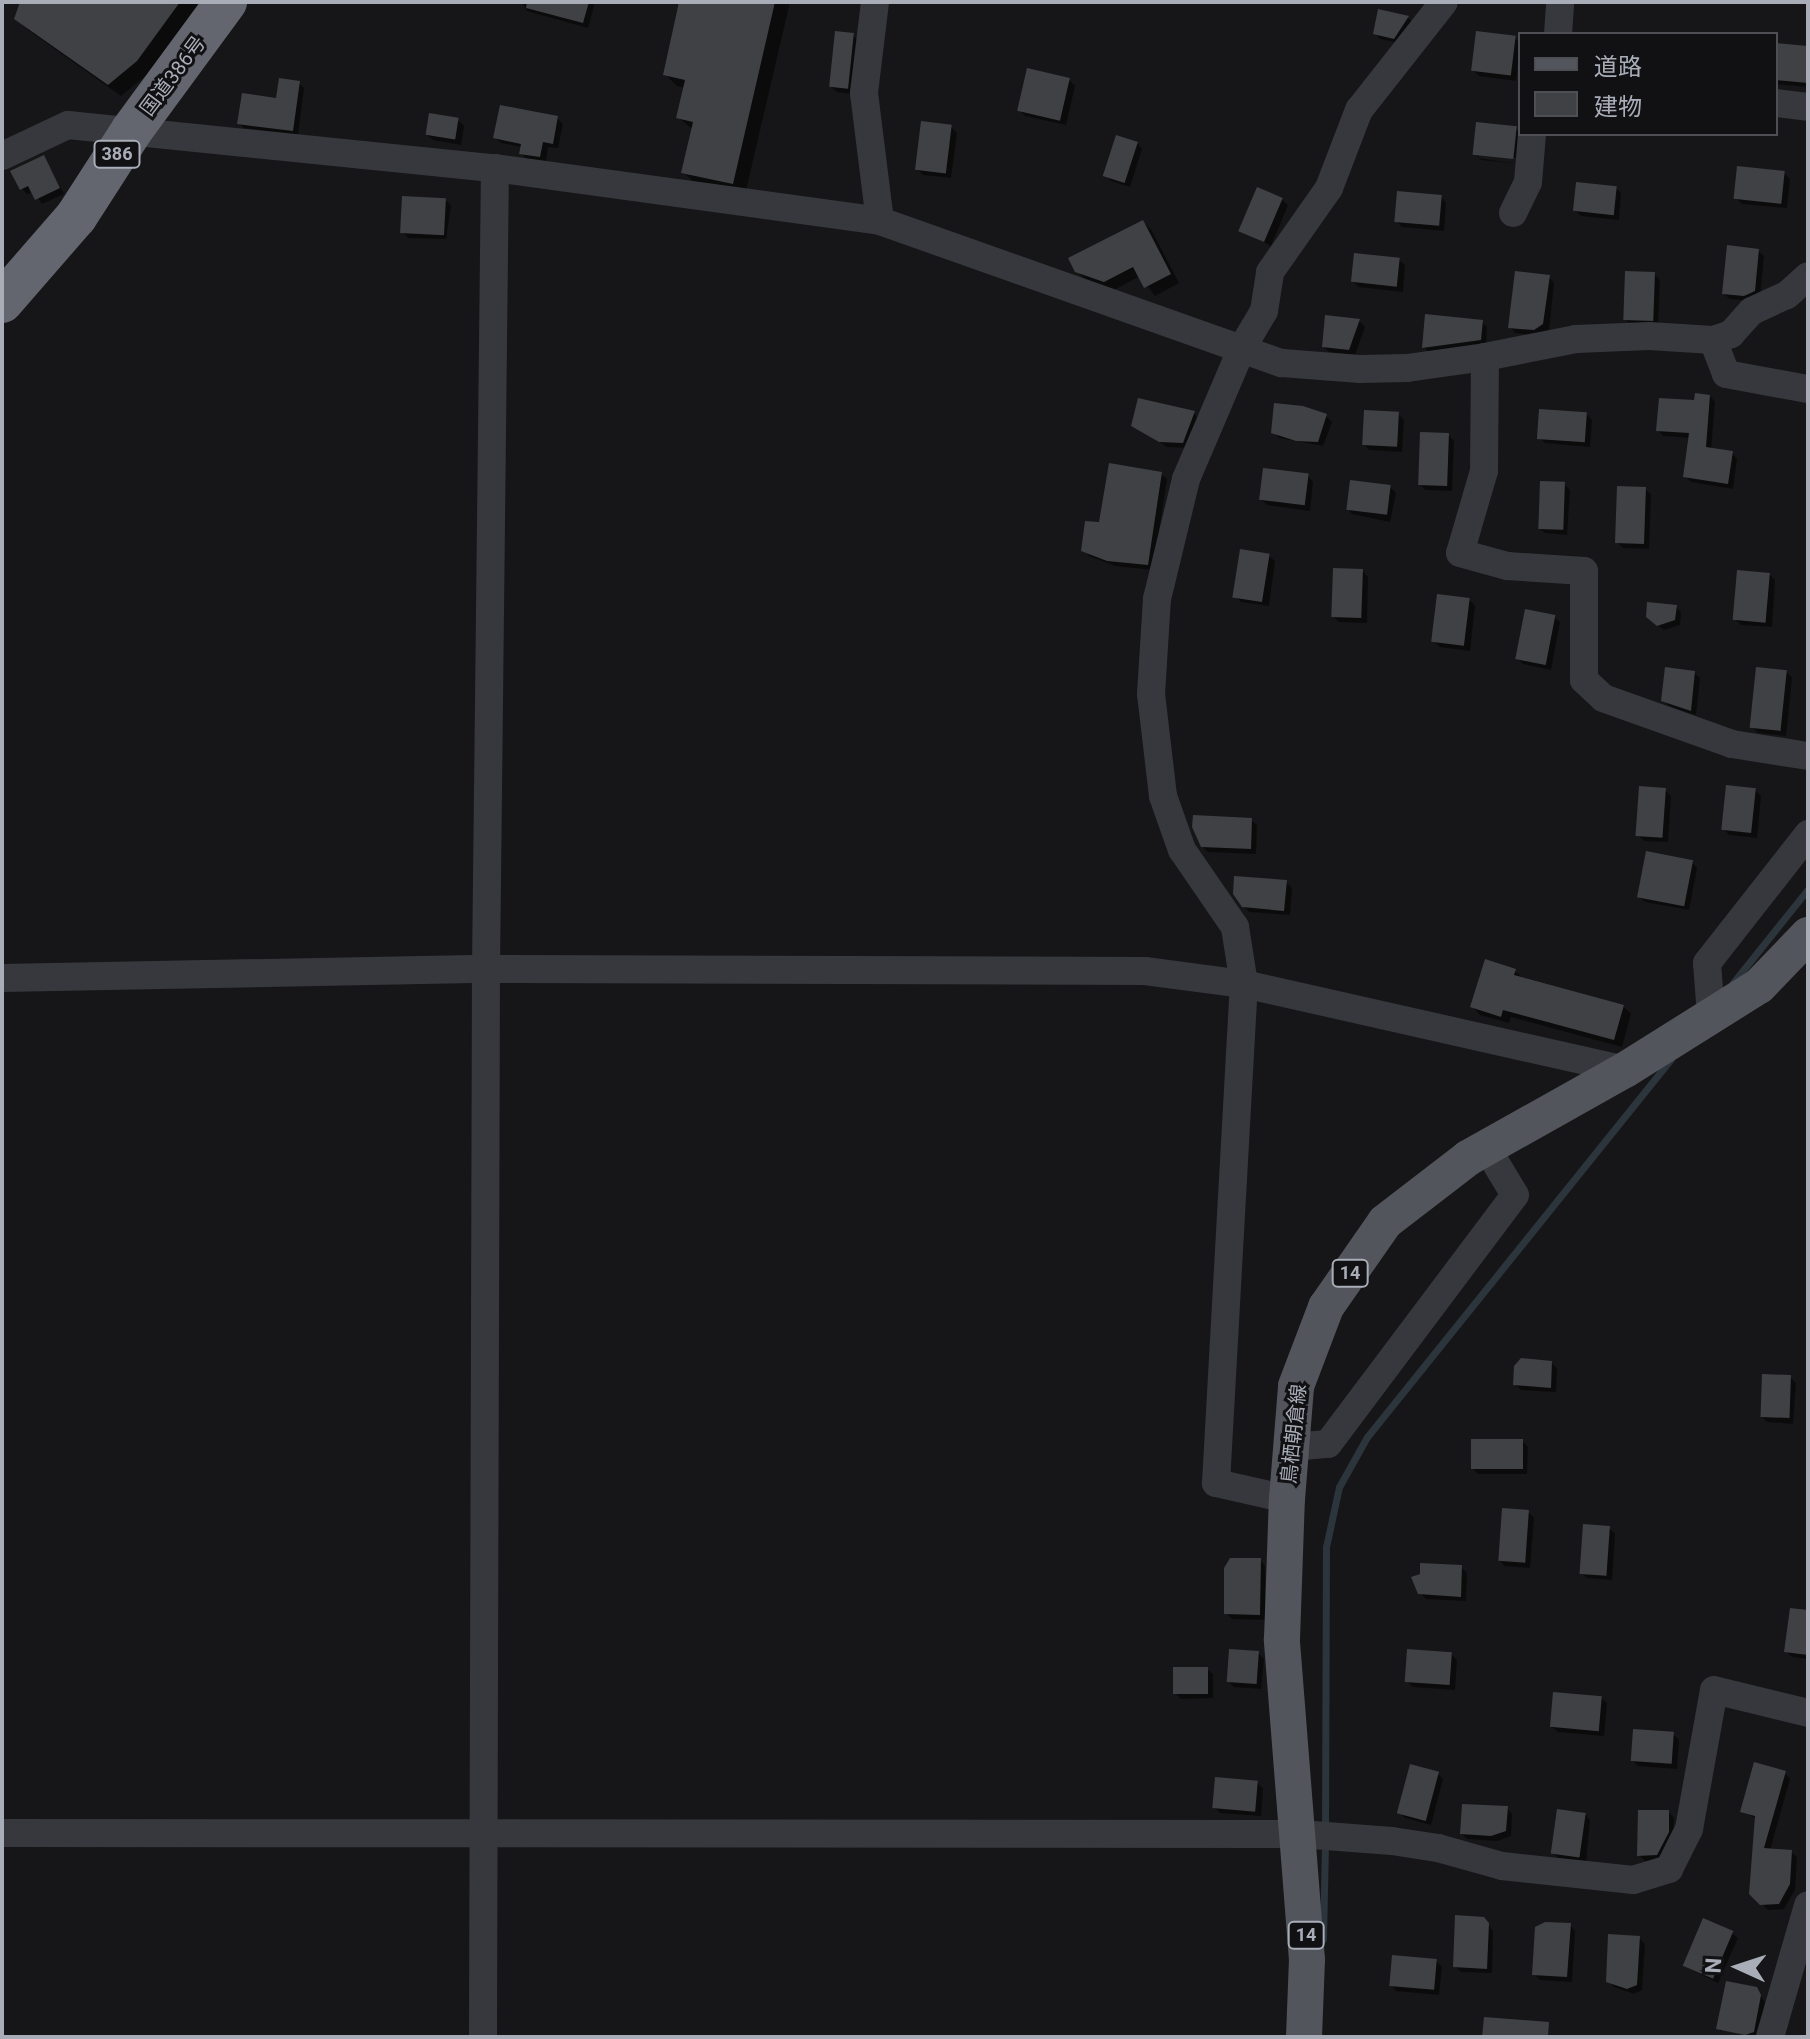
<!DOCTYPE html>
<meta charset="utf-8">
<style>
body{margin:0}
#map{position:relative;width:1810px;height:2039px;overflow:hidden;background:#161618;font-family:Roboto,"Noto Sans JP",sans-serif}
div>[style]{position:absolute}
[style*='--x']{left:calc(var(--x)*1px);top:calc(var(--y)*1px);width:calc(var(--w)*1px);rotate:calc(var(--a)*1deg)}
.shadow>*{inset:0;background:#0007}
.stream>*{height:7px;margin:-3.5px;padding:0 3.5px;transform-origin:3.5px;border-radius:3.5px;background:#2c353c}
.building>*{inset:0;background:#404145;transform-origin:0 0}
.minor>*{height:28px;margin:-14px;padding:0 14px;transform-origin:14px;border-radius:14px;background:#37383d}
.major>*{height:36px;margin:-18px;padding:0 18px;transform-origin:18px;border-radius:18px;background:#53555c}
.highway>*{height:42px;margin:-21px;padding:0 21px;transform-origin:21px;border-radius:21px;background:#63666e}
span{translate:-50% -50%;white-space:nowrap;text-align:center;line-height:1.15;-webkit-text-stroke:6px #111113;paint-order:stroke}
.shield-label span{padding:2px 6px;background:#111113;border:2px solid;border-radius:6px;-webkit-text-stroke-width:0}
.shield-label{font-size:18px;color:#a8adb8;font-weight:700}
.street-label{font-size:20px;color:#a8adb8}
.frame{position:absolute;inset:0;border:4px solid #a8adb8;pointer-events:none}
.legend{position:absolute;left:1518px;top:32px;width:260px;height:104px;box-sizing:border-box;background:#111113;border:2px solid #4d4f55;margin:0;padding:10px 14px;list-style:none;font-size:24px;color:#a8adb8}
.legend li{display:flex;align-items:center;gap:16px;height:40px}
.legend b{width:40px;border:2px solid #4d4f55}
.north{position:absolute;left:1698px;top:1927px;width:80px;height:80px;-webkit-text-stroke:6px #111113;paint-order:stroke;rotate:273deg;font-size:22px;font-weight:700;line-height:32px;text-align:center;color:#a8adb8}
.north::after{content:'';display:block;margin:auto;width:28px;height:36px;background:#a8adb8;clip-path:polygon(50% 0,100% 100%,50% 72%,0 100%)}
</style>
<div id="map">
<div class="shadow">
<i style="clip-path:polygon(22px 2px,201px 2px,149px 73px,121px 96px,28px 30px,16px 18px)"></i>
<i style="clip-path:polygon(522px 2px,595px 2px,588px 28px,527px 11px)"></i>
<i style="clip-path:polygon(681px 2px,790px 2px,745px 195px,696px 184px,683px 172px,693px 130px,678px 117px,685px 88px,677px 86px,665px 74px)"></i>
<i style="clip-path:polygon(1380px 12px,1408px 18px,1414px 23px,1400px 43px,1380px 39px,1375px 33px)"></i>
<i style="clip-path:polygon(853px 35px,859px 41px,852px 94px,837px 92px,831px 87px)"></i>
<i style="clip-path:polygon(1515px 38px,1520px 43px,1516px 81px,1479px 76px,1473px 70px)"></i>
<i style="clip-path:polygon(1776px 45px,1808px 48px,1808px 87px,1776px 84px)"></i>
<i style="clip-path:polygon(1069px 80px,1075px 86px,1066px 125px,1025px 116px,1019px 110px)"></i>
<i style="clip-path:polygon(299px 83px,304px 88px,298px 135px,244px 128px,239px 123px,278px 101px)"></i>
<i style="clip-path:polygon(557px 118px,563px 124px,558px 148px,548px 147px,546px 162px,527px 159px,521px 153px,522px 147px,501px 143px,495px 138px)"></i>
<i style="clip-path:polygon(458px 120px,464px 126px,461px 145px,433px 140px,427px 135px)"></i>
<i style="clip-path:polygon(951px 127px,957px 133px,951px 178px,923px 175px,917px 169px)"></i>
<i style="clip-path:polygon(1516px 128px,1520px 132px,1519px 158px,1478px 154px,1478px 158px,1518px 164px,1481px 160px,1475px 154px)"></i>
<i style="clip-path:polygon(1137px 143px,1142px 149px,1130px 187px,1111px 181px,1106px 175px)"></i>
<i style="clip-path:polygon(44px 157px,64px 194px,42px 204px,33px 192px,27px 194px,22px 189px)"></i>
<i style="clip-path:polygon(1784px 173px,1790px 179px,1787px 208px,1742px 204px,1736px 198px)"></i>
<i style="clip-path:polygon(1616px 188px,1621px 193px,1619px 220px,1581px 216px,1575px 210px)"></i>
<i style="clip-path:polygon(1441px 197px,1446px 203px,1444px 231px,1402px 227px,1396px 221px)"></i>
<i style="clip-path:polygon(446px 200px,451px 206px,446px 239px,408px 238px,403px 232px)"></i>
<i style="clip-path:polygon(1282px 200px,1288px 205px,1271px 246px,1241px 230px)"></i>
<i style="clip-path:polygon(1143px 222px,1152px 231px,1179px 283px,1155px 296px,1140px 276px,1114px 290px,1086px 280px,1077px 271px)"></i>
<i style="clip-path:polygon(1758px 251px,1764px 256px,1760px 297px,1750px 301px,1730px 299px,1724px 294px)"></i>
<i style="clip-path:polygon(1399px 260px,1405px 265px,1403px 292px,1359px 287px,1353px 282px)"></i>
<i style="clip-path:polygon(1654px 274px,1660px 280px,1658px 324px,1631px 325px,1625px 319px)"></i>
<i style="clip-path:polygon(1549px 277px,1554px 283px,1549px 330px,1537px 336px,1515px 333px,1510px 327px)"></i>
<i style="clip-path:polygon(1359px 321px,1365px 327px,1355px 355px,1329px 352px,1324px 347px)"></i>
<i style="clip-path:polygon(1482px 322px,1487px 327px,1486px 346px,1429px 353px,1424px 347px)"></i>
<i style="clip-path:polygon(1710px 396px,1715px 402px,1711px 450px,1732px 453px,1737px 459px,1733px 489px,1691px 482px,1685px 476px,1690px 438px,1663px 436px,1658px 430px)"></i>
<i style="clip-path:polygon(1194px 413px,1199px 419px,1188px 448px,1167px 447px,1134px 426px)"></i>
<i style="clip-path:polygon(1398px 414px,1404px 420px,1402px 452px,1369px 450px,1364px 444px)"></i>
<i style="clip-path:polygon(1586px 414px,1592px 420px,1590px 447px,1545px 443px,1540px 438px)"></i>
<i style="clip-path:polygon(1326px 416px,1332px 422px,1323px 446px,1279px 438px,1273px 432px)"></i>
<i style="clip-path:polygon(1448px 435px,1454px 441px,1452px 491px,1425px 490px,1420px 484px)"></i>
<i style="clip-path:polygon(1161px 474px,1167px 479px,1153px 570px,1115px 566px,1089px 556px,1084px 550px,1101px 525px)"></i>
<i style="clip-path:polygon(1308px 476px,1313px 482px,1310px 511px,1267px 505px,1261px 500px)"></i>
<i style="clip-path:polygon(1564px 484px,1570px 490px,1567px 535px,1545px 533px,1539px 528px)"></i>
<i style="clip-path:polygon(1390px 487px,1396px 493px,1390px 522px,1352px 514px,1347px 508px)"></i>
<i style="clip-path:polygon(1645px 489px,1651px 494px,1649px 549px,1623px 548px,1617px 542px)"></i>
<i style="clip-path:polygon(1269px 556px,1275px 561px,1269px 606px,1241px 602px,1235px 596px)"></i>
<i style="clip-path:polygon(1363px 571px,1368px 577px,1367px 623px,1339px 622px,1333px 616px)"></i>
<i style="clip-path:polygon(1770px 575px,1775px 580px,1772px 627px,1741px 625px,1735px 619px)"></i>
<i style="clip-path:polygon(1470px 600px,1475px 606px,1470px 651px,1440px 647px,1434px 642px)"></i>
<i style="clip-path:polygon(1676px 607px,1681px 612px,1680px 625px,1664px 630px,1654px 623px)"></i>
<i style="clip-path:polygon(1554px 617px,1560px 622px,1551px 670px,1523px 664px,1518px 659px)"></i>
<i style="clip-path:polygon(1787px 672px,1792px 678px,1786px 736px,1758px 733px,1752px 727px)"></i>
<i style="clip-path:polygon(1694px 673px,1700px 678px,1696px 715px,1669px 706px,1663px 700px)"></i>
<i style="clip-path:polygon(1665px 790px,1671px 796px,1668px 842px,1644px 841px,1638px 835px)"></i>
<i style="clip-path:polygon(1755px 790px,1761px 796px,1757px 838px,1729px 835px,1724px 829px)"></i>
<i style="clip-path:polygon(1251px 820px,1257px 825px,1256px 854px,1208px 852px,1202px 846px)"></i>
<i style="clip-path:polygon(1692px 862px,1697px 868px,1689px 910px,1645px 902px,1639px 896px)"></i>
<i style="clip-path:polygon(1286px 882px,1292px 888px,1290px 915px,1249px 912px,1243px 905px)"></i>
<i style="clip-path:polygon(1515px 971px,1523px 979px,1623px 1006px,1631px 1014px,1622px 1047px,1511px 1017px,1509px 1023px,1480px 1015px,1473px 1007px)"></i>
<i style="clip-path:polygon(1551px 1363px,1557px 1368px,1556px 1392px,1521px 1390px,1515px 1384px)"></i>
<i style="clip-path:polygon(1790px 1377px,1796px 1383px,1793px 1424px,1767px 1422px,1762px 1417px)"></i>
<i style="clip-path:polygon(1522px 1441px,1528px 1447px,1527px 1474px,1478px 1474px,1472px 1468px)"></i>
<i style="clip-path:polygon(1528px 1512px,1534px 1518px,1530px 1568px,1505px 1566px,1499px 1560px)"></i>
<i style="clip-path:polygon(1609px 1528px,1615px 1534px,1612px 1580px,1587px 1578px,1581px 1573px)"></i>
<i style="clip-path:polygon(1260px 1560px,1265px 1566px,1265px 1620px,1232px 1619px,1226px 1613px)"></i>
<i style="clip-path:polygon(1461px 1567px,1467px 1573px,1466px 1601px,1426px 1599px,1420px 1593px)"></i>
<i style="clip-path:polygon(1808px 1612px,1808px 1659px,1792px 1657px,1786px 1651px)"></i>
<i style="clip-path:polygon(1258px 1653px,1264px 1659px,1261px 1689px,1234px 1687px,1228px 1681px)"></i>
<i style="clip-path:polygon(1451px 1654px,1457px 1660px,1455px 1690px,1413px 1687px,1407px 1681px)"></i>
<i style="clip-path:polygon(1207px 1669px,1213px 1674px,1213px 1698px,1181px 1699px,1175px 1693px)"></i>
<i style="clip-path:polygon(1601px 1698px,1607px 1703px,1604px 1736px,1558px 1732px,1552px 1727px)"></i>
<i style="clip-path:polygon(1673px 1734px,1679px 1740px,1677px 1769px,1638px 1766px,1632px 1760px)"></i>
<i style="clip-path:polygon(1785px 1773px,1790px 1779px,1770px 1850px,1791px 1852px,1797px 1857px,1795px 1890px,1784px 1909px,1768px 1910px,1751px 1893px,1757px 1819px,1742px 1811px)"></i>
<i style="clip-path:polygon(1438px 1774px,1443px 1779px,1431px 1825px,1405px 1818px,1399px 1812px)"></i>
<i style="clip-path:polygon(1257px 1783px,1263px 1788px,1261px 1816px,1220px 1813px,1214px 1807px)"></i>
<i style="clip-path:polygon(1507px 1808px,1512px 1814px,1511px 1836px,1497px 1841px,1467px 1839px,1462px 1834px)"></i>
<i style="clip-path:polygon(1668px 1812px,1674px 1818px,1673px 1838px,1663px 1860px,1645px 1861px,1639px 1855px)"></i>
<i style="clip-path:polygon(1585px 1814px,1590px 1820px,1586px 1862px,1560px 1859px,1554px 1854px)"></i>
<i style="clip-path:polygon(1483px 1918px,1493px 1931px,1492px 1973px,1461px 1972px,1455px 1966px)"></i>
<i style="clip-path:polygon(1570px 1925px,1575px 1931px,1572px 1982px,1540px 1980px,1534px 1974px)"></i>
<i style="clip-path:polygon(1732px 1933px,1738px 1938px,1718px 1983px,1684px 1966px)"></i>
<i style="clip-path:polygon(1639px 1938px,1645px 1944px,1642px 1990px,1634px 1994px,1614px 1987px,1608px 1981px)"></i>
<i style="clip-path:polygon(1436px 1961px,1442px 1967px,1439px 1995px,1396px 1991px,1391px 1985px)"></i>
<i style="clip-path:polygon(1756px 1989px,1765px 2002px,1759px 2037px,1722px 2028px,1722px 2032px,1718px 2028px)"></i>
</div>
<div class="stream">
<i style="--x:1732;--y:984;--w:122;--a:-51.3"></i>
<i style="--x:1325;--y:1831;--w:284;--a:-89.8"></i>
<i style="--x:1326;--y:1547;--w:61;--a:-77.8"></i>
<i style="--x:1339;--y:1487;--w:57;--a:-60.8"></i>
<i style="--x:1367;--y:1437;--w:485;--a:-51.2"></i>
<i style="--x:1323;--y:1939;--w:96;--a:-88.8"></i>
</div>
<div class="building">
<i style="clip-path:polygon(20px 2px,180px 2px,137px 61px,108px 85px,14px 19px)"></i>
<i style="clip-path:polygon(527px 2px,589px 2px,583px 23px,526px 8px)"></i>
<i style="clip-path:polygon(679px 2px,775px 2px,733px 184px,681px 173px,693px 122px,676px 118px,685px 80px,663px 75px)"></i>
<i style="clip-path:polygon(1378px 9px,1409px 16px,1394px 39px,1373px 34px)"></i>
<i style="left:835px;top:31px;width:19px;height:56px;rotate:6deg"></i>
<i style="left:1476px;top:31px;width:40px;height:40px;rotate:7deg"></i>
<i style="clip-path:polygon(1776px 43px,1808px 46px,1808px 83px,1776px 80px)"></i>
<i style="left:1027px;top:68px;width:44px;height:44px;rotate:13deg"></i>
<i style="clip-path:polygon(279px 78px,300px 81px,293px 131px,237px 124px,242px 93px,276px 98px)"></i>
<i style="clip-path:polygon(500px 105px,558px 116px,553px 144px,543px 142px,540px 157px,519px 154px,521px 144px,493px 138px)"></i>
<i style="left:429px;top:113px;width:30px;height:22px;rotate:9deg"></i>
<i style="left:921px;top:121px;width:31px;height:49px;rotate:7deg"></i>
<i style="left:1476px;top:122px;width:41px;height:33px;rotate:6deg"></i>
<i style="left:1116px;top:135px;width:23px;height:43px;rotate:18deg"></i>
<i style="clip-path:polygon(44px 155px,60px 188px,35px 200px,28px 186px,20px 190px,10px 171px)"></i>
<i style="left:1737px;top:166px;width:48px;height:33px;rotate:6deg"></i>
<i style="left:1576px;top:182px;width:41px;height:29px;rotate:6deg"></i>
<i style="left:1257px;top:187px;width:28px;height:48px;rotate:23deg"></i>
<i style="left:1397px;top:191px;width:45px;height:31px;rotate:5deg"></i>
<i style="left:402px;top:196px;width:44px;height:37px;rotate:3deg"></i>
<i style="clip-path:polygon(1143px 220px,1171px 274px,1144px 288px,1133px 267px,1104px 282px,1075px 272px,1068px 258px)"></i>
<i style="clip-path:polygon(1727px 245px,1759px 249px,1755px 291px,1744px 296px,1722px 294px)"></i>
<i style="left:1354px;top:253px;width:46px;height:29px;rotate:6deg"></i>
<i style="clip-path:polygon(1515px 271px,1550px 275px,1543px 324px,1534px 330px,1508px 328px)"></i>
<i style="left:1625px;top:271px;width:30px;height:49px;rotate:2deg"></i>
<i style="clip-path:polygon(1425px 314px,1483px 320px,1481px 340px,1422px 348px)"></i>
<i style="clip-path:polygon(1325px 315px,1360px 319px,1349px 350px,1322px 347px)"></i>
<i style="clip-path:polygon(1695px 393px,1710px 395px,1706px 447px,1733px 451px,1728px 484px,1683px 477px,1689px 433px,1656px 431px,1659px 398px,1694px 400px)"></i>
<i style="clip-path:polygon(1138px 398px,1195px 411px,1183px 443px,1159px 442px,1131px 426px)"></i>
<i style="clip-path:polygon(1274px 403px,1303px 406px,1327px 414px,1318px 442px,1296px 441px,1271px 433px)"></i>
<i style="left:1539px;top:409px;width:48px;height:30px;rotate:4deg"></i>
<i style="left:1364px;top:410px;width:35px;height:35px;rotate:3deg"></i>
<i style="left:1420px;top:432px;width:29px;height:53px;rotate:2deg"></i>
<i style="clip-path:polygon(1109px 463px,1162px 472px,1148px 565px,1107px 561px,1081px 551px,1085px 521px,1099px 522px)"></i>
<i style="left:1263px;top:468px;width:46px;height:32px;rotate:7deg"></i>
<i style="left:1350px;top:480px;width:41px;height:30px;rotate:7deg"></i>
<i style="left:1540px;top:481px;width:25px;height:48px;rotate:2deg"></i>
<i style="left:1617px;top:486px;width:29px;height:57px;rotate:2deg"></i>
<i style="left:1240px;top:549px;width:30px;height:49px;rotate:9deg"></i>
<i style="left:1333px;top:568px;width:30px;height:49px;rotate:2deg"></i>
<i style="left:1737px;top:570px;width:33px;height:50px;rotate:5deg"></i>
<i style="left:1437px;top:594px;width:33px;height:48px;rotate:7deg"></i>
<i style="clip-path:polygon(1647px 602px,1677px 605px,1675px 620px,1657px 626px,1646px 617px)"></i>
<i style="left:1525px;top:609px;width:31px;height:51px;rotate:11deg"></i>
<i style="clip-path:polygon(1665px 667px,1695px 671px,1691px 711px,1661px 701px)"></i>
<i style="left:1756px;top:667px;width:31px;height:61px;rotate:6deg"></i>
<i style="left:1726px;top:785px;width:30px;height:45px;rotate:6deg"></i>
<i style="left:1639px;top:786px;width:27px;height:50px;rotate:4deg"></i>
<i style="clip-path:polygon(1193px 815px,1252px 818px,1251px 849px,1201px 847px,1192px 827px)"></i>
<i style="left:1646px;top:851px;width:48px;height:47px;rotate:11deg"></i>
<i style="clip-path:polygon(1234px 876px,1287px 880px,1284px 911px,1242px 907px,1233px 894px)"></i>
<i style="clip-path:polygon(1485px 959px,1516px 969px,1514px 975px,1624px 1005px,1614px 1040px,1503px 1010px,1501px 1017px,1470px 1007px)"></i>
<i style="clip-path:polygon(1521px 1358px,1552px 1361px,1551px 1388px,1513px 1385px,1514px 1366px)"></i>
<i style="left:1762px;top:1374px;width:29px;height:43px;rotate:2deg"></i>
<i style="left:1471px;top:1439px;width:52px;height:30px"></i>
<i style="left:1502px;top:1508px;width:27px;height:53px;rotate:4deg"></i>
<i style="left:1583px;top:1524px;width:27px;height:50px;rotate:4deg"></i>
<i style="clip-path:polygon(1230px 1558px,1261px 1558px,1260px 1615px,1224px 1614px,1224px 1568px)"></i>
<i style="clip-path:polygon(1420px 1563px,1462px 1565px,1461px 1597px,1418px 1594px,1411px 1577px,1420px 1574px)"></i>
<i style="clip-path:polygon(1790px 1608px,1808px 1610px,1808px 1655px,1784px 1652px)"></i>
<i style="left:1229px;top:1649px;width:30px;height:33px;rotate:4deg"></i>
<i style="left:1407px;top:1649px;width:45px;height:33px;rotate:4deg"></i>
<i style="left:1173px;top:1667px;width:35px;height:27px"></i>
<i style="left:1553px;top:1692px;width:49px;height:35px;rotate:5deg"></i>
<i style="left:1633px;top:1729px;width:41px;height:32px;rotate:4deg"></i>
<i style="clip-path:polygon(1754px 1762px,1786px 1771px,1764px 1848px,1792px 1850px,1790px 1884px,1779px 1904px,1760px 1905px,1749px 1894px,1755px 1816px,1740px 1812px)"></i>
<i style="left:1410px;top:1764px;width:30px;height:51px;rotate:15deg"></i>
<i style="left:1215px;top:1777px;width:43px;height:31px;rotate:5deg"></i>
<i style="clip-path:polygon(1462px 1804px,1508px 1806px,1506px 1831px,1491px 1836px,1460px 1834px)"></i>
<i style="left:1557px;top:1809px;width:29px;height:45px;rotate:8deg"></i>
<i style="clip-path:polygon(1638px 1810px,1669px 1810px,1669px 1832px,1657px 1855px,1637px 1856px)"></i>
<i style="clip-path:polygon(1455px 1915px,1484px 1917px,1489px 1923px,1487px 1969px,1453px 1967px)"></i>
<i style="left:1703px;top:1918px;width:33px;height:52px;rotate:23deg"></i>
<i style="clip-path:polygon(1545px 1922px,1571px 1923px,1567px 1977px,1532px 1975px,1535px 1927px)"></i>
<i style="clip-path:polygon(1608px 1934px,1640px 1936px,1637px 1985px,1627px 1989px,1606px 1982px)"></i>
<i style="left:1392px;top:1955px;width:45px;height:31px;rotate:5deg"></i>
<i style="clip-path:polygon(1726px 1981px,1757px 1987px,1761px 1995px,1754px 2032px,1745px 2035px,1716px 2029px)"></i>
<i style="clip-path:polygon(1484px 2017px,1549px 2022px,1548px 2037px,1482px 2037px)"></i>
</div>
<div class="minor">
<i style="--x:875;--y:2;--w:92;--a:96.9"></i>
<i style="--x:864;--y:93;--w:129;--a:82.9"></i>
<i style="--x:1558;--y:34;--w:32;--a:-86"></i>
<i style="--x:1776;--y:103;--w:32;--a:7"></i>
<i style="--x:2;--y:156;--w:73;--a:-25.2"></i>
<i style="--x:68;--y:125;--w:429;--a:5.8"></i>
<i style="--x:495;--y:168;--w:389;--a:7.8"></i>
<i style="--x:880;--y:221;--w:426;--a:19.5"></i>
<i style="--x:1282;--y:363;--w:78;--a:4.4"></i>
<i style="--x:1360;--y:369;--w:47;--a:-1.2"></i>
<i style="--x:1407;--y:368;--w:79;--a:-8"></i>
<i style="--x:1485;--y:357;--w:93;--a:-11.2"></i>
<i style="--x:1576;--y:339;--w:73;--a:-2.4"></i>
<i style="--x:1649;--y:336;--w:64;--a:3.6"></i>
<i style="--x:1713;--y:340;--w:19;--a:-18"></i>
<i style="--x:1731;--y:334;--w:31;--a:-48"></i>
<i style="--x:1752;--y:311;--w:38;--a:-25"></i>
<i style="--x:1787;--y:295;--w:28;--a:-42"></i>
<i style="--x:1513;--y:213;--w:34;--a:-64"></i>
<i style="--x:1528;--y:182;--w:48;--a:-85.2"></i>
<i style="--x:1713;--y:340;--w:36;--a:69"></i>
<i style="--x:1726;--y:374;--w:83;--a:10.4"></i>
<i style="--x:1485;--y:357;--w:114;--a:90.5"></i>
<i style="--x:1484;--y:471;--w:85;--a:106.3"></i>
<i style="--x:1460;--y:553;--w:49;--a:15.5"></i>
<i style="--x:1507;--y:566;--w:77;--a:3.7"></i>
<i style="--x:1584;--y:571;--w:109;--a:90"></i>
<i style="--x:1584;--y:680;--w:26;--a:43"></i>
<i style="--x:1603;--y:698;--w:137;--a:19.6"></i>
<i style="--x:1732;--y:744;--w:77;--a:9"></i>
<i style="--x:2;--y:978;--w:484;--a:-1.1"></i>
<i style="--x:486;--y:969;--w:659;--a:0.17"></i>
<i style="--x:1145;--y:971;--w:100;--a:7.5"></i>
<i style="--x:1244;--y:984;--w:391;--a:12.7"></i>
<i style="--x:1711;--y:1015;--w:52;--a:-94.4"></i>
<i style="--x:1707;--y:963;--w:164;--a:-51.9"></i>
<i style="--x:1292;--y:1447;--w:36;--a:-5"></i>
<i style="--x:1328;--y:1444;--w:311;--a:-53.1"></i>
<i style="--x:1515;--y:1195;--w:56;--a:-121.1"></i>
<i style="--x:1287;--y:1499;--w:73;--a:-167.3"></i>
<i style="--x:1216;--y:1483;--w:500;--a:-86.8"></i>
<i style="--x:1244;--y:984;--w:58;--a:-99"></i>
<i style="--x:1235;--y:927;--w:93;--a:-124.5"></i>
<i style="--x:1182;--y:850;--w:57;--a:-109.4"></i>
<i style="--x:1163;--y:796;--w:103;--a:-96.7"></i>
<i style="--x:1151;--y:694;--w:95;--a:-86.4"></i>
<i style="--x:1157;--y:599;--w:123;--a:-76.4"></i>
<i style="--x:1186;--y:479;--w:142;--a:-66.9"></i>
<i style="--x:1242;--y:348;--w:43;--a:-59.3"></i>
<i style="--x:1264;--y:311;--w:39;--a:-81"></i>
<i style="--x:1270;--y:272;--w:103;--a:-54.9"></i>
<i style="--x:1329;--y:188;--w:84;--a:-69"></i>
<i style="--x:1359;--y:110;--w:137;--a:-51.8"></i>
<i style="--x:2;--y:1833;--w:1298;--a:0.04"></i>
<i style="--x:1300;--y:1834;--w:92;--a:4.4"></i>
<i style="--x:1392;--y:1841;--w:47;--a:8.7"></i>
<i style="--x:1438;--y:1848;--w:66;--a:15.7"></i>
<i style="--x:1502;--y:1866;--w:132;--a:6.1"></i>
<i style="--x:1633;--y:1880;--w:38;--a:-17"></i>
<i style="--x:1669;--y:1869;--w:45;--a:-63.4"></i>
<i style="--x:1689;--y:1829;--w:141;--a:-79.8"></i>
<i style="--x:1714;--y:1690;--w:97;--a:13.7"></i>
<i style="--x:483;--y:2037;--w:1068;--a:-89.84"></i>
<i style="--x:486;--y:969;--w:801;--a:-89.36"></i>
<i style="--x:1770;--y:2037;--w:137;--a:-73.9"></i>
</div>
<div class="major">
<i style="--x:1304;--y:2037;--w:77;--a:-87.8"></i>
<i style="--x:1307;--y:1960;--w:322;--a:-94.5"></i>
<i style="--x:1282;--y:1639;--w:140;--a:-88"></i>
<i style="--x:1287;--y:1499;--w:113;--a:-85.4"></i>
<i style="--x:1296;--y:1386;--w:85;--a:-69.2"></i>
<i style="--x:1326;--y:1307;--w:103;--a:-55.2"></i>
<i style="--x:1385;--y:1222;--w:105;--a:-37.6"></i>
<i style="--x:1468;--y:1158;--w:180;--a:-29.3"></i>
<i style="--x:1625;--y:1070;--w:158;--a:-32.1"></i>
<i style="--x:1759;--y:986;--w:71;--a:-46.1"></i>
</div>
<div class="highway">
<i style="--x:2;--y:302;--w:113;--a:-49"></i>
<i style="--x:76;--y:217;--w:103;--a:-57.2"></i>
<i style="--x:132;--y:130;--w:159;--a:-53.7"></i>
</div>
<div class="shield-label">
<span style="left:117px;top:154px">386</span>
<span style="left:1350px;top:1273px">14</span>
<span style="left:1306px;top:1935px">14</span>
</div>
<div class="street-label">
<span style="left:173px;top:76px;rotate:-53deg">国道386号</span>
<span style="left:1294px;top:1434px;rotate:-84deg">鳥栖朝倉線</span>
</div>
<div class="frame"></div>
<ul class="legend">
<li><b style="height:10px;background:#53555c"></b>道路</li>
<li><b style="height:22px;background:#404145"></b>建物</li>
</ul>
<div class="north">N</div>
</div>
